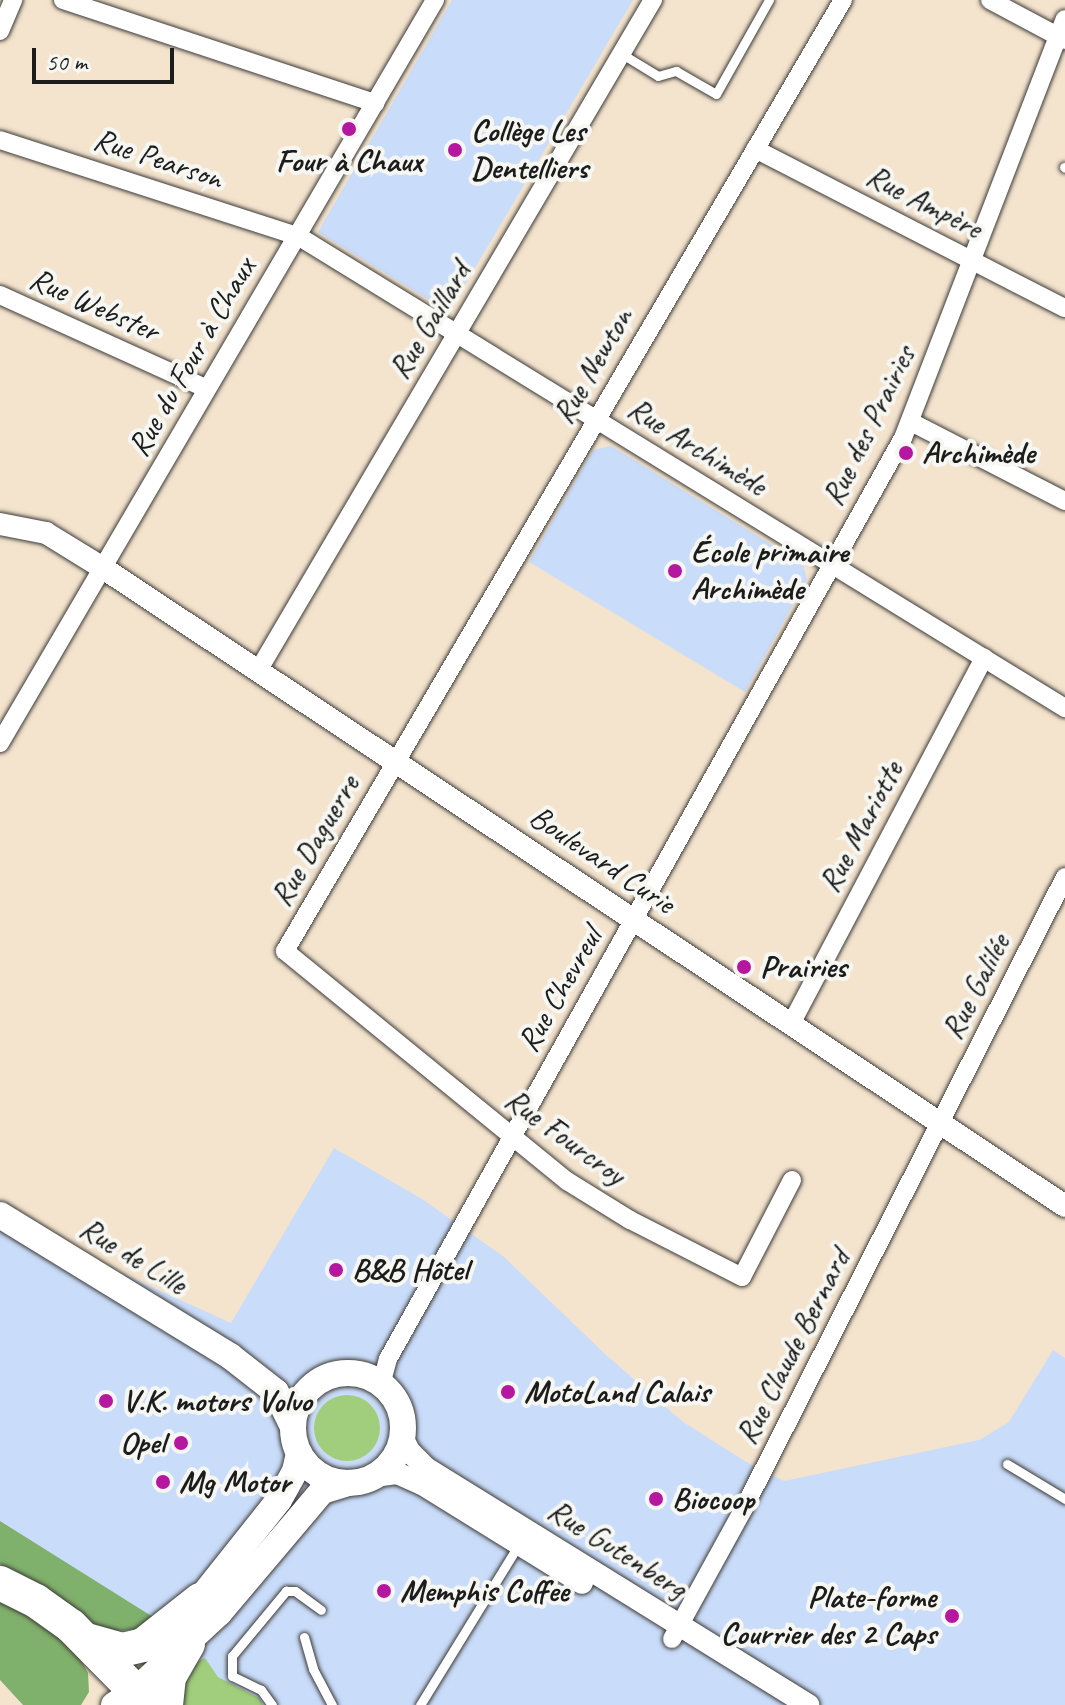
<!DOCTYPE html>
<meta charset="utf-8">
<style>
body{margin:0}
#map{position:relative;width:1065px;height:1705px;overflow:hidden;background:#f4e4ce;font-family:Caveat,sans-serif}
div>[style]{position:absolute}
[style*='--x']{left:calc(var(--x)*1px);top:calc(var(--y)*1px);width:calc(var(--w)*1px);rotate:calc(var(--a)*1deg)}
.built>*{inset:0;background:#c9dcf9}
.green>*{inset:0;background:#a1ce7c}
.round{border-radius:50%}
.forest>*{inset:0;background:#80b16c}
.roads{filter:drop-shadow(0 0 2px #3c3a37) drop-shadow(0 0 2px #3c3a37)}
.service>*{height:9px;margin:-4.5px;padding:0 4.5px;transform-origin:4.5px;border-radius:4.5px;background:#fff}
.minor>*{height:18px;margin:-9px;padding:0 9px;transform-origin:9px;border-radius:9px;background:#fff}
.tertiary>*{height:22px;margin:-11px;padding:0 11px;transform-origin:11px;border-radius:11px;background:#fff}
.secondary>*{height:26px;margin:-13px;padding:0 13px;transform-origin:13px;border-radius:13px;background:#fff}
.secondary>.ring{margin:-13px;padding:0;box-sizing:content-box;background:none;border:26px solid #fff;border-radius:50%}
.motorway>*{height:34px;margin:-17px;padding:0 17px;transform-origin:17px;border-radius:17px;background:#fff}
.dots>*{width:22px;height:22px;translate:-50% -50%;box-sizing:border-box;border:4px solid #f6f6f2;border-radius:50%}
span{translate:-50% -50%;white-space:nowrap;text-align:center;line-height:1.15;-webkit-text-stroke:8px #f6f6f2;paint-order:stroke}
.poi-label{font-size:32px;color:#1c1c1c;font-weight:700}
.left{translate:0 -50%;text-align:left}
.right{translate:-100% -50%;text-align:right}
.street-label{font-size:32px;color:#1c1c1c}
.scale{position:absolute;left:32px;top:48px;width:142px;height:36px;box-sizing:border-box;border:4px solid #1c1c1c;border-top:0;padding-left:10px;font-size:24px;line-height:28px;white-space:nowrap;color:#1c1c1c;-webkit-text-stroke:6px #f6f6f2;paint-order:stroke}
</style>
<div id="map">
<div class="built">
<i style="clip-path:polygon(452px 0,633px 0,449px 312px,318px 232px)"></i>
<i style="clip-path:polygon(611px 446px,803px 564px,807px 579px,745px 692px,529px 562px,593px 450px)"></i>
<i style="clip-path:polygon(334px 1148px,422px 1199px,504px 1257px,605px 1354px,683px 1422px,748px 1463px,784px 1481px,979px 1440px,1009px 1422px,1053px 1350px,1065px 1358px,1065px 1705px,183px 1705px,117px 1631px,0 1564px,0 1218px,231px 1323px)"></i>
</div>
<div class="green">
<i class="round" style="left:314px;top:1395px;width:66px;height:66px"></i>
<i style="clip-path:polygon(205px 1658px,218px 1677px,259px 1698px,263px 1705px,181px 1705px,182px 1691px,197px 1662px)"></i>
</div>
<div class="forest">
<i style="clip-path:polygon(0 1521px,153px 1617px,137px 1629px,105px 1632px,0 1564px)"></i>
<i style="clip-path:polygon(0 1590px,75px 1650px,88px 1673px,89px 1692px,81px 1705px,23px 1705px,0 1680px)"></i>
</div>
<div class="roads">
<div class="service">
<i style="--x:622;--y:54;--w:42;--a:31.4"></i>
<i style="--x:658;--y:76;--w:19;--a:-16"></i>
<i style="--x:676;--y:71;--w:46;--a:29.9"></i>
<i style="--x:716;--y:94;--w:108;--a:-60.6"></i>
<i style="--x:1064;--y:167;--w:1;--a:45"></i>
<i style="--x:1007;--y:1464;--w:68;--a:31.1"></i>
<i style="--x:304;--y:1637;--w:33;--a:74"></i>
<i style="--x:313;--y:1669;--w:41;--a:62.2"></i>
<i style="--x:272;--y:1705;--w:19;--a:-126"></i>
<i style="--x:261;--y:1690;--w:32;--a:-154"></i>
<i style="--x:232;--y:1676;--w:20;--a:-90"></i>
<i style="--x:232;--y:1656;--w:85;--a:-50.3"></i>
<i style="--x:286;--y:1591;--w:9;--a:0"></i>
<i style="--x:295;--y:1591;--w:32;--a:36"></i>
<i style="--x:420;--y:1705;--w:189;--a:-58.4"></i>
</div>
<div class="minor">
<i style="--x:63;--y:0;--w:329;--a:18.3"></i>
<i style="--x:990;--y:0;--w:85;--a:28.1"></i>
<i style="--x:0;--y:31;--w:34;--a:-67"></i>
<i style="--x:0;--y:140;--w:313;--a:17.9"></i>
<i style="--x:298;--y:236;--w:901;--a:31.61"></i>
<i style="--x:755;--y:149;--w:348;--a:27.2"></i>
<i style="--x:0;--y:295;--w:227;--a:24.4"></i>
<i style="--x:911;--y:422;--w:173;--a:27.2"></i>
<i style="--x:258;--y:671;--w:779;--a:-59.52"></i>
<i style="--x:0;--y:743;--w:861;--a:-59.65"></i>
<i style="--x:791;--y:1024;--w:414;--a:-62.2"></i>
<i style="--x:792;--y:1180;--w:109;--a:117.3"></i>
<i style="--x:742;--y:1277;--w:126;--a:-153"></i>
<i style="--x:630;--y:1220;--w:74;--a:-148.2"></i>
<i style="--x:567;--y:1181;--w:364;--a:-140.8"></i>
<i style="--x:285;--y:951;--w:1103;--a:-59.6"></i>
<i style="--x:381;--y:1385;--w:27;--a:-75"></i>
<i style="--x:388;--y:1359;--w:1055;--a:-60.79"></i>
<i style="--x:903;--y:438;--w:449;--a:-68.9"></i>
<i style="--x:672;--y:1639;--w:149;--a:-61.2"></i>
<i style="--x:744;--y:1508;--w:708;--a:-63.04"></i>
</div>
<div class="tertiary">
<i style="--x:0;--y:524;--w:47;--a:11.1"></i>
<i style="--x:46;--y:533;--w:67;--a:31.6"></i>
<i style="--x:103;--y:568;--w:1154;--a:33.55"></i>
<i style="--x:402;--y:1437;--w:16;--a:63"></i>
<i style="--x:409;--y:1451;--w:24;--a:45"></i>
<i style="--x:426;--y:1468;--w:450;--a:31.8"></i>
<i style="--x:374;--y:1476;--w:23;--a:-7"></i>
<i style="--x:397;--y:1473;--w:27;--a:24"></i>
<i style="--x:422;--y:1484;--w:188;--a:31.7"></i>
</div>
<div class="secondary">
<i style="--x:0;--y:1215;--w:270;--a:31.5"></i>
<i style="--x:230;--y:1356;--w:58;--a:38"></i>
<i style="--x:276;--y:1392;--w:39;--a:64"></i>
<i class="ring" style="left:293px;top:1373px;width:84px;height:84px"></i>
<i style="--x:189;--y:1613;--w:144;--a:-51.5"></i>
<i style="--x:279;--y:1500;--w:33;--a:-61"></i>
<i style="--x:295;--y:1471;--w:18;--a:-77"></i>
<i style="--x:114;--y:1705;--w:25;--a:-34"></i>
<i style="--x:135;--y:1691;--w:115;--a:-42.9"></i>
<i style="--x:219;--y:1613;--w:160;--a:-49.8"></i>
<i style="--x:322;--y:1491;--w:28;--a:-17"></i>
</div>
<div class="motorway">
<i style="--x:0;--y:1583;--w:40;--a:26.6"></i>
<i style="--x:36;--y:1601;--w:43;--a:35.5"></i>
<i style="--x:71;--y:1626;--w:111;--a:45.4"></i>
<i style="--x:87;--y:1640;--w:36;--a:16"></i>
<i style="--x:122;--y:1650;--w:22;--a:-13"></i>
<i style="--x:143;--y:1645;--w:73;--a:-38.3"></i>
<i style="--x:166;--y:1705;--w:28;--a:-84"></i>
<i style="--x:169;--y:1677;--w:38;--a:-60"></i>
</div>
</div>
<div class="dots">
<i style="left:349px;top:129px;background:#b5179e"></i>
<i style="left:455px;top:150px;background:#b5179e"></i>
<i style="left:906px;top:453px;background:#b5179e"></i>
<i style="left:675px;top:571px;background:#b5179e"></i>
<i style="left:744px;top:967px;background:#b5179e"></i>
<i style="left:336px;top:1270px;background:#b5179e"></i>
<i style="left:508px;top:1392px;background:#b5179e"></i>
<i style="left:106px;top:1401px;background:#b5179e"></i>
<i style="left:181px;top:1443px;background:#b5179e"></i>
<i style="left:163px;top:1482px;background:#b5179e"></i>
<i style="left:656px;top:1499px;background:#b5179e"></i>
<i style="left:384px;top:1591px;background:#b5179e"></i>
<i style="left:952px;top:1616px;background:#b5179e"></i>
</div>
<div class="poi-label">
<span class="left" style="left:471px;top:150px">Collège Les<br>Dentelliers</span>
<span style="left:349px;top:161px">Four à Chaux</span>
<span class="left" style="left:922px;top:453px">Archimède</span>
<span class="left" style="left:691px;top:571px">École primaire<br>Archimède</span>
<span class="left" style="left:760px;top:967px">Prairies</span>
<span class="left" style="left:352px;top:1270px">B&amp;B Hôtel</span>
<span class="left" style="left:524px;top:1392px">MotoLand Calais</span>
<span class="left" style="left:122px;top:1401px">V.K. motors Volvo</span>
<span class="right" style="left:165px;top:1443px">Opel</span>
<span class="left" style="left:179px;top:1482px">Mg Motor</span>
<span class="left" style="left:672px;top:1499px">Biocoop</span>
<span class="left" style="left:400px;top:1591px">Memphis Coffee</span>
<span class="right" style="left:936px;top:1616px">Plate-forme<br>Courrier des 2 Caps</span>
</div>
<div class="street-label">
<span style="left:158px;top:159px;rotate:18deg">Rue Pearson</span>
<span style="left:924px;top:202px;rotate:27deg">Rue Ampère</span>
<span style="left:94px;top:305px;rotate:24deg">Rue Webster</span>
<span style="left:430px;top:321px;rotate:-59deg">Rue Gaillard</span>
<span style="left:192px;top:357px;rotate:-60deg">Rue du Four à Chaux</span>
<span style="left:593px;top:366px;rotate:-60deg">Rue Newton</span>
<span style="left:869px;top:426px;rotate:-64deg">Rue des Prairies</span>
<span style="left:697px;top:447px;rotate:32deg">Rue Archimède</span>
<span style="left:861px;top:827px;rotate:-62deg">Rue Mariotte</span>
<span style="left:315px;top:841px;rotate:-60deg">Rue Daguerre</span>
<span style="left:602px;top:860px;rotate:34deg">Boulevard Curie</span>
<span style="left:976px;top:987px;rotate:-63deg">Rue Galilée</span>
<span style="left:560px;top:990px;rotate:-60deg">Rue Chevreul</span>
<span style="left:565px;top:1137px;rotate:36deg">Rue Fourcroy</span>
<span style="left:133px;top:1256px;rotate:31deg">Rue de Lille</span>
<span style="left:793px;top:1347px;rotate:-63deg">Rue Claude Bernard</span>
<span style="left:617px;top:1549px;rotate:32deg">Rue Gutenberg</span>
</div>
<div class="scale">50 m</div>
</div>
